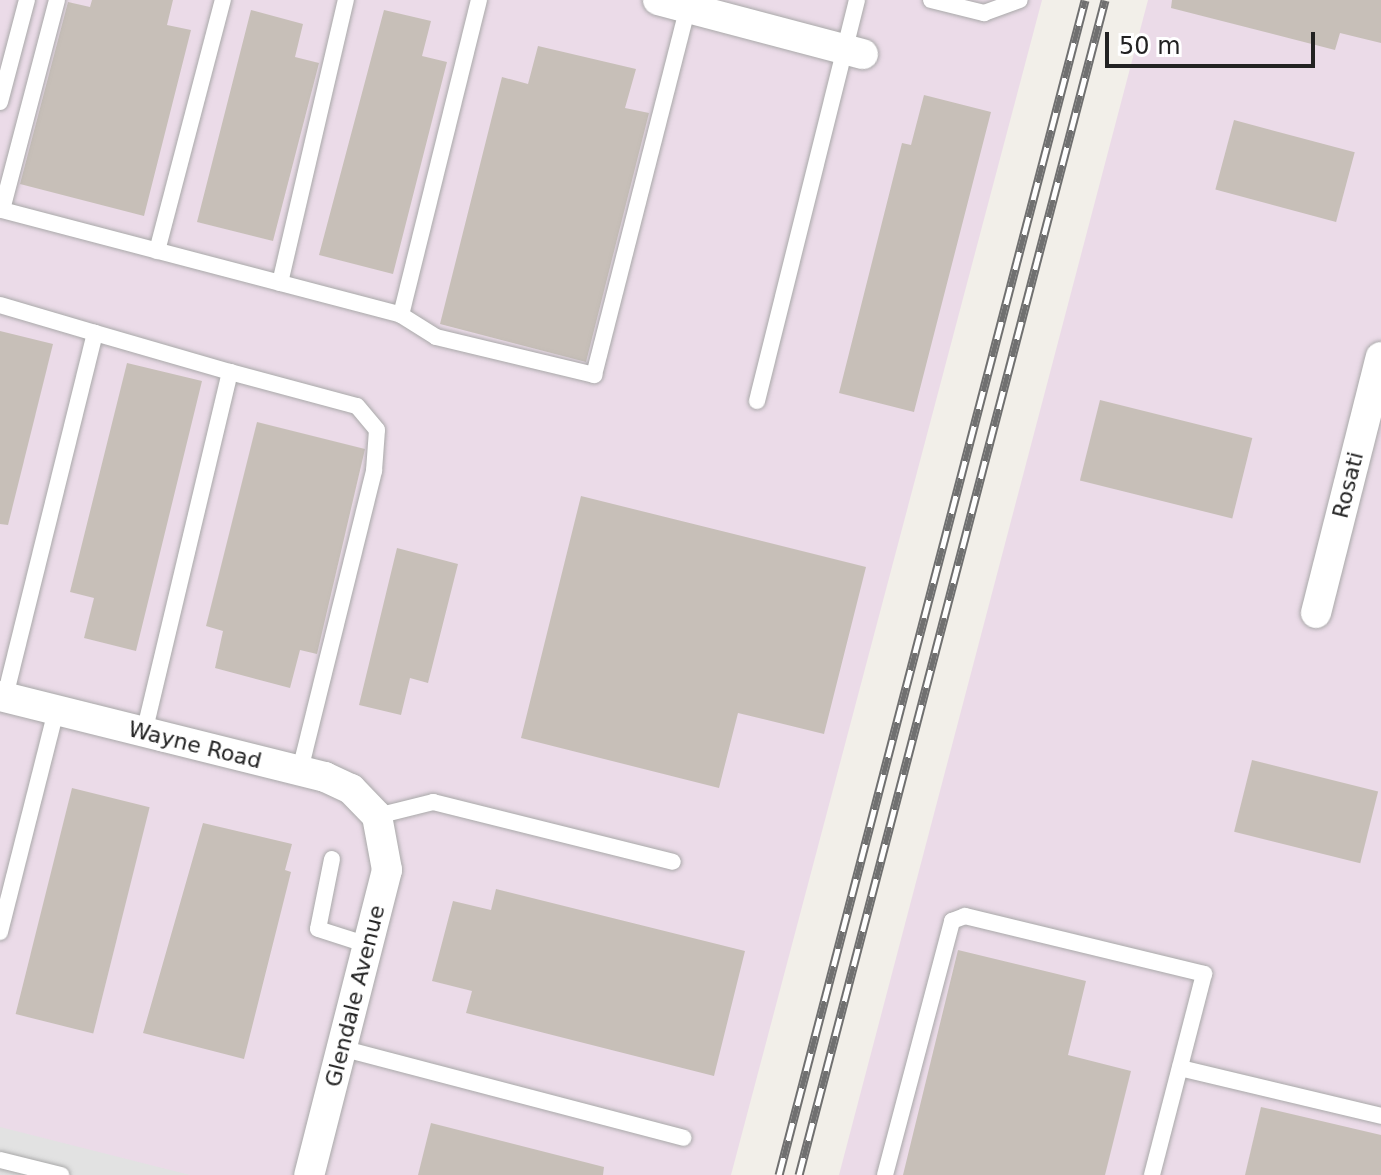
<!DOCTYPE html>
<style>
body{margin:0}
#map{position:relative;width:1381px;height:1175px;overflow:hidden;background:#f2efe9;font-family:"DejaVu Sans",sans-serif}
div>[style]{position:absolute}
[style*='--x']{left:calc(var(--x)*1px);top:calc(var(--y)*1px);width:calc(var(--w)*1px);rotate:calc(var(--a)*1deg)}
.industrial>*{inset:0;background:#ebdbe8}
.parking>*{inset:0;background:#e2e2e2}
.building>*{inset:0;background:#c7bfb8;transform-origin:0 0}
.roads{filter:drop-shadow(0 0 2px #a9a9a9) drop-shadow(0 0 2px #a9a9a9)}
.lane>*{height:16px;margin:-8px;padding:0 8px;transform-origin:8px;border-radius:8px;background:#fff}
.street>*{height:30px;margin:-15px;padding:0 15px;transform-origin:15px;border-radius:15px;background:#fff}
.rail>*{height:9px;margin-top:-4.5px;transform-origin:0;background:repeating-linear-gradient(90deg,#fff 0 18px,#707070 0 36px);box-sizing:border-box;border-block:2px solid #707070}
span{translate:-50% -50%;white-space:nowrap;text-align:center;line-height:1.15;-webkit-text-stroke:6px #fff;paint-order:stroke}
.street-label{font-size:22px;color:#222}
.scale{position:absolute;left:1105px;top:32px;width:210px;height:36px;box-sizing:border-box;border:4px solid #222;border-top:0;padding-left:10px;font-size:24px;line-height:28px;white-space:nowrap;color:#222;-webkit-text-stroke:6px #fff;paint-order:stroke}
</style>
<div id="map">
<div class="industrial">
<i style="clip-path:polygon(0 0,1042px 0,731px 1175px,0 1175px)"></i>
<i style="clip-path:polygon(1148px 0,1381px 0,1381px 1175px,839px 1175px)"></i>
</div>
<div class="parking">
<i style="clip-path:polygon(0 1127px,190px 1175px,0 1175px)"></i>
</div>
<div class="building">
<i style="clip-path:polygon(92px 0,173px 0,167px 25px,191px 30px,144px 216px,20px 184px,68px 2px,90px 7px)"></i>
<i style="clip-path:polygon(1172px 0,1381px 0,1381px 43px,1340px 33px,1335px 50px,1171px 8px)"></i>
<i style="clip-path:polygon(251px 10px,303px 24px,295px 57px,319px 63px,273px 241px,197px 222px)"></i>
<i style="clip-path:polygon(384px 10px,431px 21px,422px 56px,447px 62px,393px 274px,319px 255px)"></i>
<i style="clip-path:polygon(538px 46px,636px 69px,625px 108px,649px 113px,586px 362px,440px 324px,502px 77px,528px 84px)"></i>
<i style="clip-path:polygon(924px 95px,991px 112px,914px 412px,839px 393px,902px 143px,911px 145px)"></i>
<i style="left:1234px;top:120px;width:125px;height:72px;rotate:15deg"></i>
<i style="clip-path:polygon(0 331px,53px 344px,8px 525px,0 524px)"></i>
<i style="clip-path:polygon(127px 363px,202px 381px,136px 651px,84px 638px,94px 598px,70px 592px)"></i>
<i style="left:1100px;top:400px;width:157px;height:83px;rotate:14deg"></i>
<i style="clip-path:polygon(257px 422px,365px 449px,317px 654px,300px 650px,290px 688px,215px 668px,223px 631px,206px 626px)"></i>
<i style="clip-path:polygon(581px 496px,866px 567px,824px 734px,738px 713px,719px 788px,521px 738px)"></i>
<i style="clip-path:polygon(397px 548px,458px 564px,428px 683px,410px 678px,401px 715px,359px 705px)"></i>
<i style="left:1252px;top:760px;width:130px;height:74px;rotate:14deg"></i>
<i style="left:72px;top:788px;width:80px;height:233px;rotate:14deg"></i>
<i style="clip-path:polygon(203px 823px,292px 844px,285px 870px,291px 872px,244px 1059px,143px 1033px)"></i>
<i style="clip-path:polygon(496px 889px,745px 951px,714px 1076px,466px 1013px,472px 991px,432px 981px,453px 901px,491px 910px)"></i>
<i style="clip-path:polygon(958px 950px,1086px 981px,1068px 1055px,1131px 1071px,1105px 1175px,903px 1175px)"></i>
<i style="clip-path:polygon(1261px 1107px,1381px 1135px,1381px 1175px,1245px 1175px)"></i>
<i style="clip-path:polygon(431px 1123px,604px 1167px,603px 1175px,418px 1175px)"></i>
</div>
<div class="roads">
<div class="lane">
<i style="--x:57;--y:0;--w:217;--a:104.7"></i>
<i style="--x:2;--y:210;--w:413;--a:14.7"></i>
<i style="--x:401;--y:315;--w:41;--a:32.2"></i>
<i style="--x:436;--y:337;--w:163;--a:13.5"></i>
<i style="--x:594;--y:375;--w:385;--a:-75.7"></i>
<i style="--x:931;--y:0;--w:55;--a:13.8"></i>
<i style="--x:984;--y:13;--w:38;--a:-20"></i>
<i style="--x:0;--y:102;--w:106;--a:-75.2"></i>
<i style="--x:157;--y:251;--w:260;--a:-75.3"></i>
<i style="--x:280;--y:283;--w:291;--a:-76.9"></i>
<i style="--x:0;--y:305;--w:99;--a:16.4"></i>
<i style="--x:95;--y:333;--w:375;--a:103.9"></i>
<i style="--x:401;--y:315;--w:325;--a:-76.1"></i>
<i style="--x:95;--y:333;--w:141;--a:16.1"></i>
<i style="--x:230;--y:372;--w:370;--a:103.4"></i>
<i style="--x:230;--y:372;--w:131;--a:15"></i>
<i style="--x:357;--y:406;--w:31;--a:50"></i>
<i style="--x:377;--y:430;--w:41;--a:94.2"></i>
<i style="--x:374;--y:471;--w:309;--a:103.9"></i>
<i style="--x:757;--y:401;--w:413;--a:-76"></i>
<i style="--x:377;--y:816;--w:58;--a:-14"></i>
<i style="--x:433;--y:802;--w:247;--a:14"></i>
<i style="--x:332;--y:859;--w:71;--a:101.3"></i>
<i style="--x:318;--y:929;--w:52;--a:17.7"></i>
<i style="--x:0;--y:932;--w:229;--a:-75.8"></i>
<i style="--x:341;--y:1048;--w:354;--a:14.7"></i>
<i style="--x:1180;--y:1068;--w:207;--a:13.4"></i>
<i style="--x:0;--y:1160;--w:63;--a:13.8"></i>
<i style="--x:885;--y:1175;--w:263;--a:-75.2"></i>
<i style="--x:952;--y:921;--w:14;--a:-21"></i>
<i style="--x:965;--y:916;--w:246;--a:13.6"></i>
<i style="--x:1204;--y:974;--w:208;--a:104.5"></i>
</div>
<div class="street">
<i style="--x:658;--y:0;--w:212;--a:14.8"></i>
<i style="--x:1316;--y:613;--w:264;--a:-75.8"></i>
<i style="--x:0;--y:696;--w:335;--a:14"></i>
<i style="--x:325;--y:777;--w:29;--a:25"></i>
<i style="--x:351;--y:789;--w:37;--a:46"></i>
<i style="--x:377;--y:816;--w:55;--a:79.5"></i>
<i style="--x:387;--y:870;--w:315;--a:104.3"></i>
</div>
</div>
<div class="rail">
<i style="--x:779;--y:1175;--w:1214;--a:-75.4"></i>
<i style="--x:799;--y:1175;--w:1214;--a:-75.4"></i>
</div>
<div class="street-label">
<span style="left:1348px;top:485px;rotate:-76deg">Rosati</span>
<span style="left:195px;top:745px;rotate:14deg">Wayne Road</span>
<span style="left:355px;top:996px;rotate:-76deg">Glendale Avenue</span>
</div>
<div class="scale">50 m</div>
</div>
